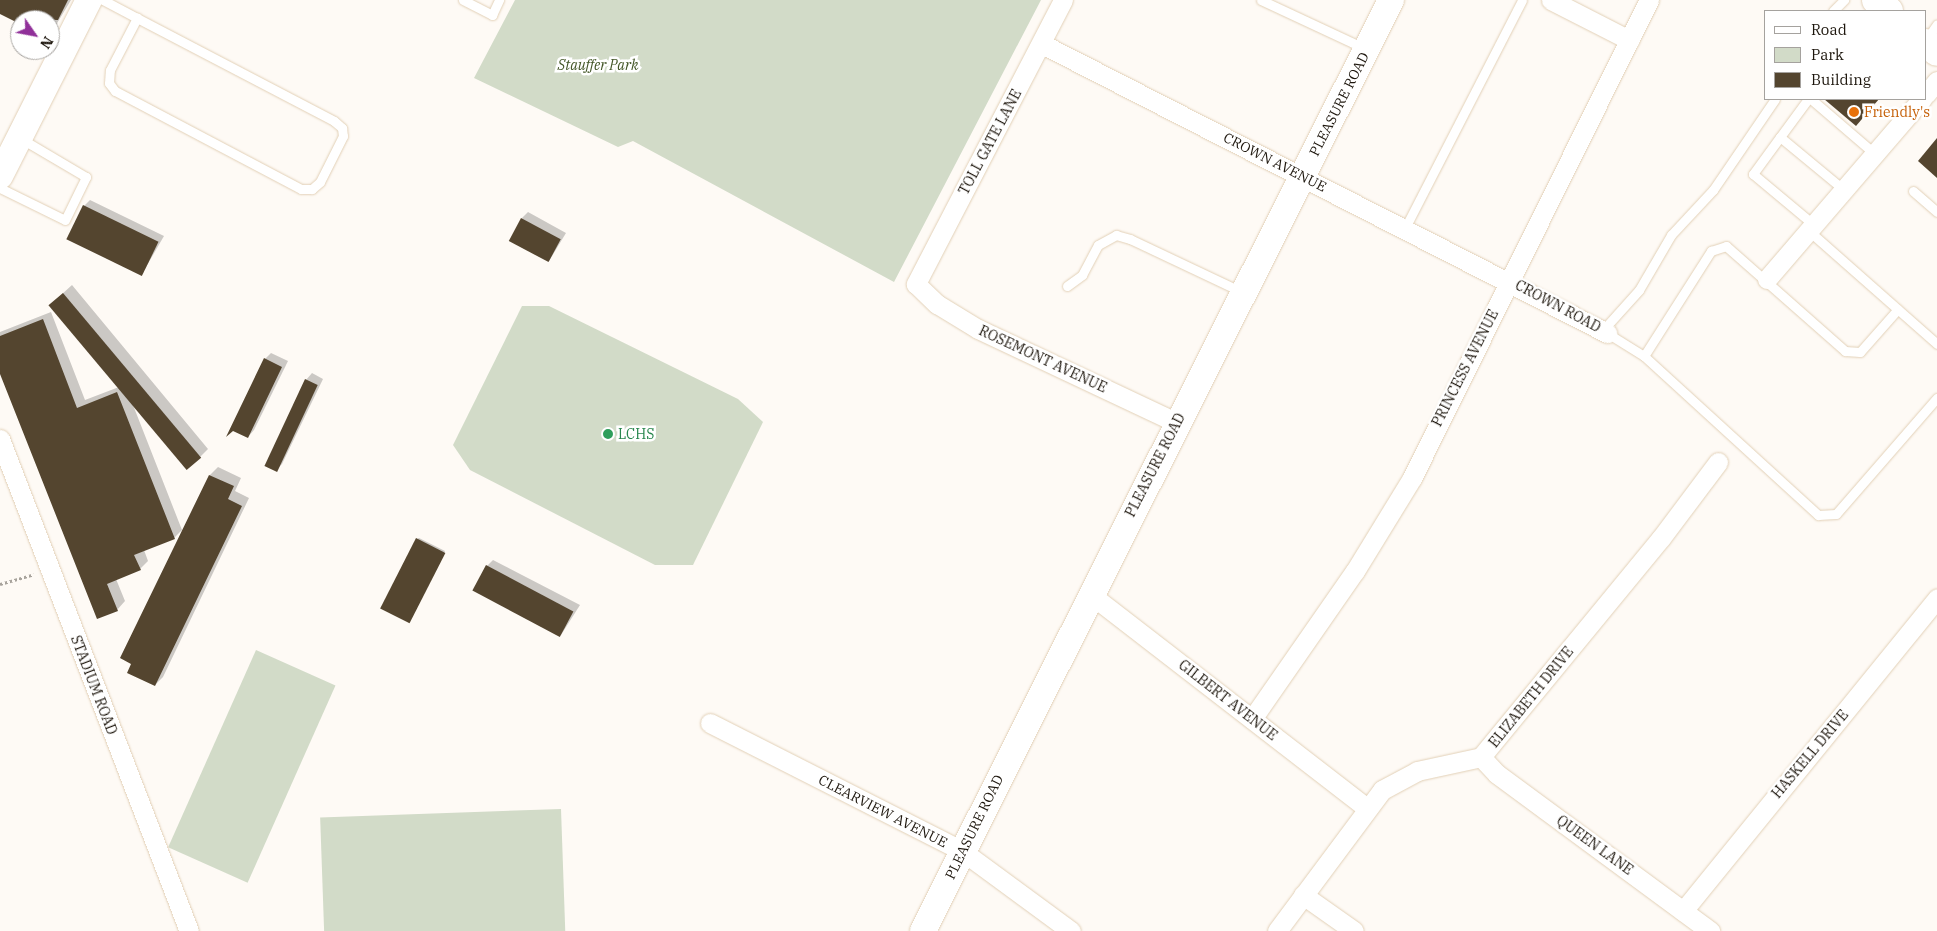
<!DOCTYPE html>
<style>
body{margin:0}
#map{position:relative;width:1937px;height:931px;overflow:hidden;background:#fefaf5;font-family:"IBM Plex Serif",serif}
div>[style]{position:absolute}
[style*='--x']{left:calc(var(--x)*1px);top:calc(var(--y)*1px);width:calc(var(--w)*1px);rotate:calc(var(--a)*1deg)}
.green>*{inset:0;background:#d2dbc8;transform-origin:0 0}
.shadow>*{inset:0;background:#0003}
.building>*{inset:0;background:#54452f;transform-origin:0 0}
.path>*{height:2.5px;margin-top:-1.25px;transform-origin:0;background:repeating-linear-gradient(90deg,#a8a39c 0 2.5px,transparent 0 5px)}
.roads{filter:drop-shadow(0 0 1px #e2d0b6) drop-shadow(0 0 1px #e2d0b6)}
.lane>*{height:9px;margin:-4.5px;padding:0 4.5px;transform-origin:4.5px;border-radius:4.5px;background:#fff}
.street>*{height:19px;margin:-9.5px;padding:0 9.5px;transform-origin:9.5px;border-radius:9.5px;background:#fff}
.secondary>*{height:26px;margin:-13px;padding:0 13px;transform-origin:13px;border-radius:13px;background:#fff}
.highway>*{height:28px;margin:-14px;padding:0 14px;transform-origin:14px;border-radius:14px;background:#fff}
.dots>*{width:14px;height:14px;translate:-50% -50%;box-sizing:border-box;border:2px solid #fff;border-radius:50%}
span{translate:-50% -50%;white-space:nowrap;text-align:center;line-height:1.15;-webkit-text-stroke:5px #fff;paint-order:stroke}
.park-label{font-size:14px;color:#435627;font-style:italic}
.street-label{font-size:14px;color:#1d160d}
.food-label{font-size:14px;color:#c56008}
.left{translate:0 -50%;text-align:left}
.leisure-label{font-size:14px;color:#27864d}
.legend{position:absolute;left:1764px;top:10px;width:162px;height:90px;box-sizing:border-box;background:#fff;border:1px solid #a5a29e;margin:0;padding:6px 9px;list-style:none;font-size:15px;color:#1d160d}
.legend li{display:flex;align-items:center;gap:10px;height:25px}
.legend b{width:25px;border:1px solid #a5a29e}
.north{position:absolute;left:10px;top:10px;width:50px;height:50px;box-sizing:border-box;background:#fff;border:1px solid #a5a29e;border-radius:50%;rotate:123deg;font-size:14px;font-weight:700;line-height:20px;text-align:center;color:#1d160d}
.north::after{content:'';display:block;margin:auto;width:18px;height:22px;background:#903099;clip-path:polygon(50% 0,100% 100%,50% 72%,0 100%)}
</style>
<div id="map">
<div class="green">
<i style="clip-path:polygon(515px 0,1041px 0,894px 282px,633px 141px,618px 147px,474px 78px)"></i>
<i style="clip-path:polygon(522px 306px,549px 306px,738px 399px,763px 422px,693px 565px,655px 565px,470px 470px,453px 445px)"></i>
<i style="left:256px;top:650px;width:87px;height:216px;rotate:24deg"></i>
<i style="left:561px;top:809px;width:122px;height:241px;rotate:88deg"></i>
</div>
<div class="shadow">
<i style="clip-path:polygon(0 0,71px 0,50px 35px,50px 20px,20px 20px,20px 23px,0 13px)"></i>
<i style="clip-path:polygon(1826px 99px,1879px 99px,1856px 124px)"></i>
<i style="clip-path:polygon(90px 200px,164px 236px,142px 274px,84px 206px)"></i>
<i style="clip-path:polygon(528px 212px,566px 233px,549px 261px,522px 218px)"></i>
<i style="clip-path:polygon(72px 285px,208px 449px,200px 457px,133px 405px,182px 530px,174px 538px,144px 550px,148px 561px,140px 569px,116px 579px,125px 601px,117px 610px,0 370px,0 332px,51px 312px,85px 400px,119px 387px,50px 305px)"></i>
<i style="clip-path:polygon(271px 353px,288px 361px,254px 430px,248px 437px,265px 359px)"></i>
<i style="clip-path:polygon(312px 373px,323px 379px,282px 464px,276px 470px,266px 465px,306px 380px)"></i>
<i style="clip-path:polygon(218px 467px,241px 478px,235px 491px,249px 498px,163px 677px,155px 685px,133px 663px,121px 658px,210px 475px)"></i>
<i style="clip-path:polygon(419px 538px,445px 551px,409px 622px,417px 539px)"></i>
<i style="clip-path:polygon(493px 560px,580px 605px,561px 635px,487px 566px)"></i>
</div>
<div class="building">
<i style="clip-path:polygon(0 0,68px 0,58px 20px,20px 20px,20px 24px,0 14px)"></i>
<i style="clip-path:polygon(1824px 99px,1879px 99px,1856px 126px)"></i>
<i style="clip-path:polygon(1937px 138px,1937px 178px,1918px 161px)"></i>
<i style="left:83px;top:205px;width:84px;height:38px;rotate:26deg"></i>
<i style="left:521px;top:218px;width:45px;height:26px;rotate:28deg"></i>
<i style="left:63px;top:293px;width:215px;height:19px;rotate:50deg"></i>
<i style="clip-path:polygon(43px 319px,77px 408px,117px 392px,175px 539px,134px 555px,141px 570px,107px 584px,118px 611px,97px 619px,0 374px,0 336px)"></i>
<i style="clip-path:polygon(264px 358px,282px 367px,248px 438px,233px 431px,226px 437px)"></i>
<i style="left:305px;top:379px;width:14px;height:96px;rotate:25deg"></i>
<i style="clip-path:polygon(209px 475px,234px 486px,228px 499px,242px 506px,155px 686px,127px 673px,131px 664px,120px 658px)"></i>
<i style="left:416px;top:538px;width:33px;height:79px;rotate:27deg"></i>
<i style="left:486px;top:565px;width:99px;height:29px;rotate:28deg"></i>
</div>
<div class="path">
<i style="--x:0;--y:584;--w:35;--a:-16"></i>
</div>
<div class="roads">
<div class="lane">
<i style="--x:103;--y:0;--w:38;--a:28"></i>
<i style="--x:137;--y:18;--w:222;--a:27.6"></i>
<i style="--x:334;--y:121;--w:11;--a:41"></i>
<i style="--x:342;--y:128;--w:8;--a:83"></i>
<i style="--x:343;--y:136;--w:51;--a:116.6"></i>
<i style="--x:320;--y:182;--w:11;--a:139"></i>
<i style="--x:312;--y:189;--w:11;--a:180"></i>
<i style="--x:301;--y:189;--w:210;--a:-152.2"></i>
<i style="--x:115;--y:91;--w:10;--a:-127"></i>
<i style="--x:109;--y:83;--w:13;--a:-86"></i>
<i style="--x:110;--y:70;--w:59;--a:-62.6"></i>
<i style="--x:463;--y:0;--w:33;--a:27"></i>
<i style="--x:492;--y:15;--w:17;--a:-65"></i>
<i style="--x:1261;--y:0;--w:114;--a:25"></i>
<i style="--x:1833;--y:11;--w:16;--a:-45"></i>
<i style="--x:1926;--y:40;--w:19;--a:-55"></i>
<i style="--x:1808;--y:99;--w:47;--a:126.4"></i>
<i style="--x:1780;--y:137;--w:83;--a:39.6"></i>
<i style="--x:1811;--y:99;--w:84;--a:40.7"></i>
<i style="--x:1780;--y:137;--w:46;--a:126.1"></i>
<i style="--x:1753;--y:174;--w:80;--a:39.9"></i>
<i style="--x:0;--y:188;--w:72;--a:26.2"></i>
<i style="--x:65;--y:220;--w:48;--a:-64"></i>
<i style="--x:86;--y:177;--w:77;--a:-149.4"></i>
<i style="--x:1913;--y:191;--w:32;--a:41"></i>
<i style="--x:1405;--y:228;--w:256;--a:-62.8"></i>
<i style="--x:1809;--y:231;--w:171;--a:41.4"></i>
<i style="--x:1067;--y:286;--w:19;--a:-36"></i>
<i style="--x:1082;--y:275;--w:34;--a:-62"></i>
<i style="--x:1098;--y:245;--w:21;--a:-29"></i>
<i style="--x:1116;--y:235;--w:15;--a:16"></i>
<i style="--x:1130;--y:239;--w:124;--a:25.3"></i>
<i style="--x:1603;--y:330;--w:54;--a:-48"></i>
<i style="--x:1639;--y:290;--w:64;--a:-59.8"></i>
<i style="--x:1671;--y:235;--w:62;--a:-47"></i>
<i style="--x:1713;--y:190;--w:110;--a:-55.7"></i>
<i style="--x:1607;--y:333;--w:44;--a:31.9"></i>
<i style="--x:1644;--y:356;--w:125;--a:-57.5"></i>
<i style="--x:1711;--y:251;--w:16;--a:-18"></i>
<i style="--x:1726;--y:246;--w:159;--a:41.4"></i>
<i style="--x:1845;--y:351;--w:15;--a:4"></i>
<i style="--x:1860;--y:352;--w:57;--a:-48.5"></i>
<i style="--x:1644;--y:356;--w:236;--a:42.4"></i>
<i style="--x:1818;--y:515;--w:18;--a:-3"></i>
<i style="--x:1836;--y:514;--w:154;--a:-49"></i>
</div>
<div class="street">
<i style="--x:1063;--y:0;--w:320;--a:117.4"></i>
<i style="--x:916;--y:284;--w:29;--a:44"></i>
<i style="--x:937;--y:304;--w:48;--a:31.4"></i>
<i style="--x:978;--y:329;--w:219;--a:25.2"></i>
<i style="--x:1551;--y:0;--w:88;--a:27.1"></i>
<i style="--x:1042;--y:44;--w:635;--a:27.09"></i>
<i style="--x:1926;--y:94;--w:17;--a:-50"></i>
<i style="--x:1767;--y:279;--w:238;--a:-49.3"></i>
<i style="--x:0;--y:439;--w:527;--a:68.99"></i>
<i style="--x:1090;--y:594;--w:349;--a:37.7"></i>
<i style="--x:1252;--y:719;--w:180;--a:-55.2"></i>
<i style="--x:1355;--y:571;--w:109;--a:-58.5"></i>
<i style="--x:1412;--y:478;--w:534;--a:-63.63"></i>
<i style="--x:710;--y:723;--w:283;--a:26.9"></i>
<i style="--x:962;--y:851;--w:135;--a:36.3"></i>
<i style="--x:1481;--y:757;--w:23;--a:47"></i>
<i style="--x:1497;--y:774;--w:265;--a:36.4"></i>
<i style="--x:1303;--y:895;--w:62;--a:35.2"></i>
<i style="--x:1683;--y:911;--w:403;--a:-50.9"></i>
<i style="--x:1277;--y:931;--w:176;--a:-53.3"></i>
<i style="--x:1382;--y:790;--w:40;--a:-28"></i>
<i style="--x:1417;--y:771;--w:66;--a:-12.3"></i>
<i style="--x:1481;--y:757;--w:283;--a:-50.6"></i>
<i style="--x:1661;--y:538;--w:95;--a:-53.1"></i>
</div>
<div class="secondary">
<i style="--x:0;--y:176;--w:197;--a:-63.2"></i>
<i style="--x:923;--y:931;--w:1042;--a:-63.31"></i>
</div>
<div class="highway">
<i style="--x:1876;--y:0;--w:17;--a:40"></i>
<i style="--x:1926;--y:43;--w:14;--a:39"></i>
</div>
</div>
<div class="dots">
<i style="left:1854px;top:112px;background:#e8710a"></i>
<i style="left:608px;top:434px;background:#2e9e5b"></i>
</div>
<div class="park-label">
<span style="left:598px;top:65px">Stauffer Park</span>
</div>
<div class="street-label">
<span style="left:1339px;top:104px;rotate:-63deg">PLEASURE ROAD</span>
<span style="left:990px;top:142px;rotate:-62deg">TOLL GATE LANE</span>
<span style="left:1275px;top:162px;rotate:27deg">CROWN AVENUE</span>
<span style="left:1558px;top:306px;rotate:28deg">CROWN ROAD</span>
<span style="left:1043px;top:359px;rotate:25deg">ROSEMONT AVENUE</span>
<span style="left:1465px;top:368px;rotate:-63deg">PRINCESS AVENUE</span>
<span style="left:1155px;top:465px;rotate:-63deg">PLEASURE ROAD</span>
<span style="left:94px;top:685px;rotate:69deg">STADIUM ROAD</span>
<span style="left:1531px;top:697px;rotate:-51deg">ELIZABETH DRIVE</span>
<span style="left:1228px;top:700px;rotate:38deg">GILBERT AVENUE</span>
<span style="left:1810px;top:754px;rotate:-50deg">HASKELL DRIVE</span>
<span style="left:883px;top:811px;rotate:27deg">CLEARVIEW AVENUE</span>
<span style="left:974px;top:827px;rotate:-64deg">PLEASURE ROAD</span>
<span style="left:1595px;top:845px;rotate:36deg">QUEEN LANE</span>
</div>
<div class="food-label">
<span class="left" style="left:1864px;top:112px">Friendly's</span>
</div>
<div class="leisure-label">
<span class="left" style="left:618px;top:434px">LCHS</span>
</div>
<ul class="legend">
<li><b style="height:6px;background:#fff"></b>Road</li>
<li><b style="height:14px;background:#d2dbc8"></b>Park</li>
<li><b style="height:14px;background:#54452f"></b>Building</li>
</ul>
<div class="north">N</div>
</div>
